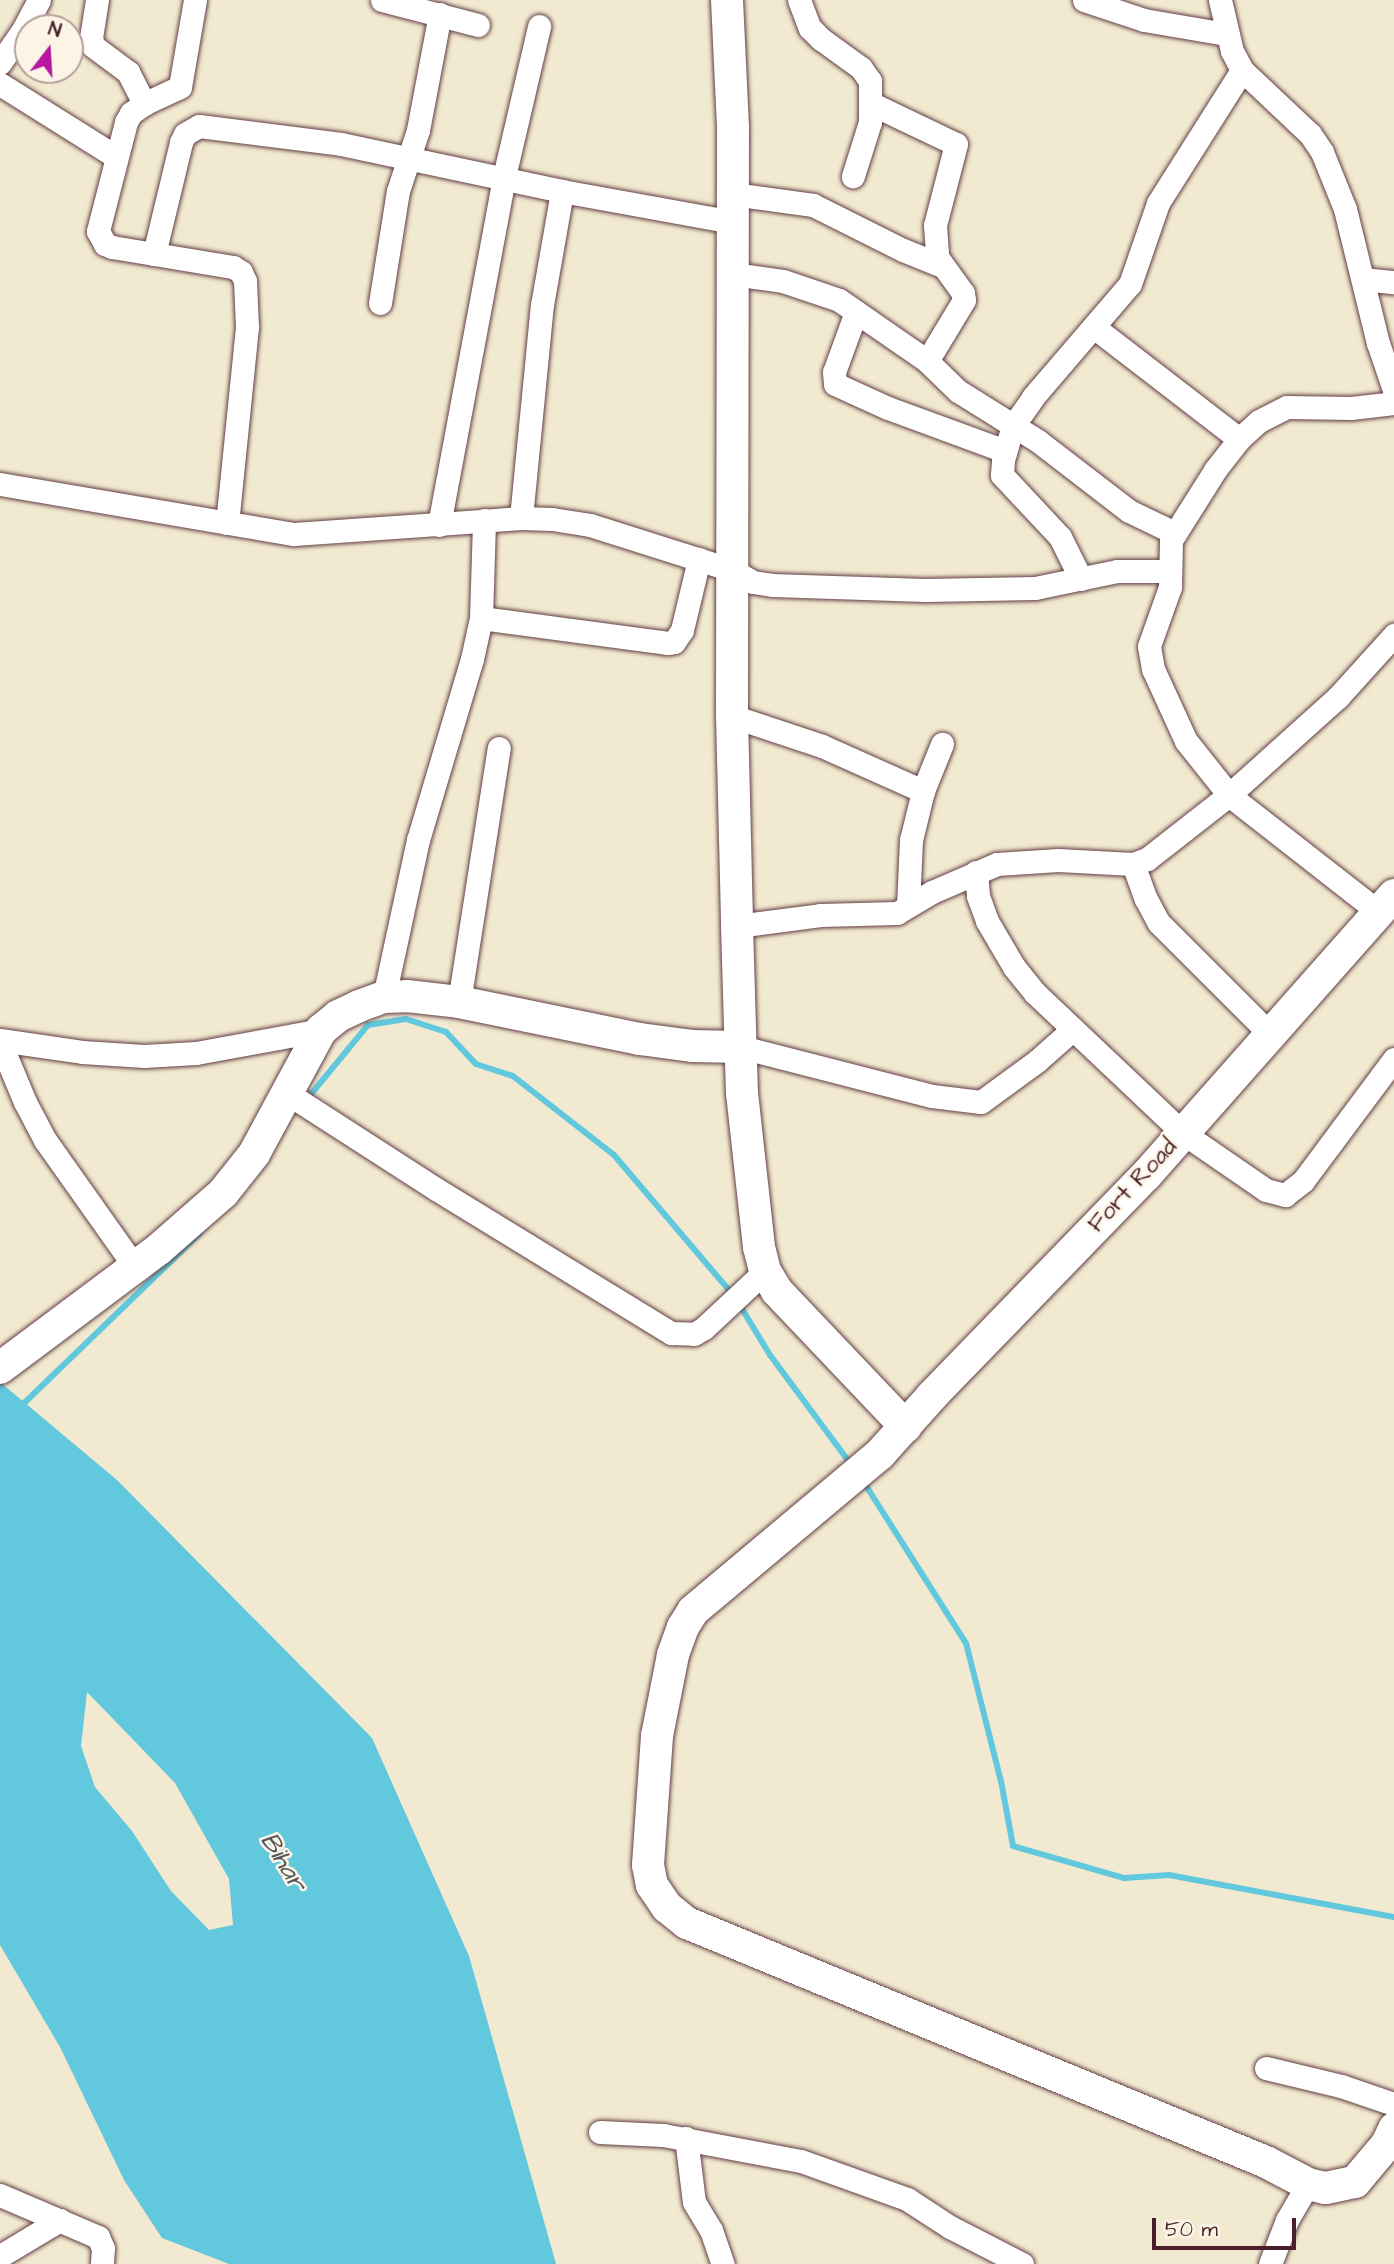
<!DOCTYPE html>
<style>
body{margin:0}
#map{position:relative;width:1394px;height:2264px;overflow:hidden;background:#f2ead0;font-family:"Architects Daughter",sans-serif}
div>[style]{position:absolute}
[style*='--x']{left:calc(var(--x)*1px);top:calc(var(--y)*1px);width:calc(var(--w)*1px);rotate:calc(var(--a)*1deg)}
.water>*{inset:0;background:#61c8dd}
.stream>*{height:6px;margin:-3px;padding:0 3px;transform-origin:3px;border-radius:3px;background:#61c8dd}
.roads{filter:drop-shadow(0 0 2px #633d44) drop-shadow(0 0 2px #633d44)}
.street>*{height:23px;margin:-11.5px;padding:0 11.5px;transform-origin:11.5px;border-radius:11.5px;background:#fff}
.secondary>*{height:32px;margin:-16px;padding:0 16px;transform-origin:16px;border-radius:16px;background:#fff}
span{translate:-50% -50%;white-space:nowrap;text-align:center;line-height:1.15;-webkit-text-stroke:5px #fcf5e5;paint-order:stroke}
.street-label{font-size:24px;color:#4a1f2b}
.water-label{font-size:26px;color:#515260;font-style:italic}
.north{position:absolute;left:14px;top:14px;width:70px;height:70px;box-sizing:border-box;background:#fcf5e5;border:2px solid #b59f9b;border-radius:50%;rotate:17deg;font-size:19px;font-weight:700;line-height:28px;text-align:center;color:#4a1f2b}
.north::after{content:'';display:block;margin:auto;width:24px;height:32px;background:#b5179e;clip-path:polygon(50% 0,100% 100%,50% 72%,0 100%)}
.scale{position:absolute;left:1152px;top:2218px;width:144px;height:32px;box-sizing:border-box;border:4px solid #4a1f2b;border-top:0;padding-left:9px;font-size:21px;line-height:24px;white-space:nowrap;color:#4a1f2b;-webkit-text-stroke:5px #fcf5e5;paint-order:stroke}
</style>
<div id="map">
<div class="water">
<i style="clip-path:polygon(evenodd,0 1382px,117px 1480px,372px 1738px,469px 1956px,556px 2264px,229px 2264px,162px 2238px,124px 2180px,60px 2047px,0 1945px,0 1382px,87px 1692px,175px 1783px,229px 1879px,233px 1925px,209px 1930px,171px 1891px,132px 1831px,95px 1787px,81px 1746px,87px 1692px)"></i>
</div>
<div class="stream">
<i style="--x:307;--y:1099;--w:96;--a:-50.5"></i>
<i style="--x:368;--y:1025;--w:38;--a:-9"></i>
<i style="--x:406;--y:1019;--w:42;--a:18"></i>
<i style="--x:446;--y:1032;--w:44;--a:46.8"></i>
<i style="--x:476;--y:1064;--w:39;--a:18"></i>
<i style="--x:513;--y:1076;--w:128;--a:38"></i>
<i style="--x:614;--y:1155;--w:184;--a:49.6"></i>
<i style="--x:739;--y:1304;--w:60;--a:58.7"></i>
<i style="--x:770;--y:1355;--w:139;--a:53.5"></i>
<i style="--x:19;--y:1408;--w:252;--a:-44"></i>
<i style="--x:863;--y:1481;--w:192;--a:57.6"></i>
<i style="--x:966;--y:1643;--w:142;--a:75.8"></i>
<i style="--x:1001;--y:1781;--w:66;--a:79.5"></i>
<i style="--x:1013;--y:1846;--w:116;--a:16.1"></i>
<i style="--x:1124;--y:1878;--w:45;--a:-3.8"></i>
<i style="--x:1169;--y:1875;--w:229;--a:10.6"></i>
</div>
<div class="roads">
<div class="street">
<i style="--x:97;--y:0;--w:37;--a:99"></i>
<i style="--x:91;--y:37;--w:9;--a:77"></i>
<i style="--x:93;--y:46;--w:44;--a:36.6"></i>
<i style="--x:128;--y:72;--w:36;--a:63"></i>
<i style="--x:195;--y:0;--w:88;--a:99.8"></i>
<i style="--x:180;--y:87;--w:40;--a:155"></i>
<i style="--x:144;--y:104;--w:16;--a:145"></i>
<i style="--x:131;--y:113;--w:10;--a:119"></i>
<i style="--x:126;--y:122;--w:113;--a:104.4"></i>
<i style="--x:98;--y:231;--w:15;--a:62"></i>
<i style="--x:105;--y:244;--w:8;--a:23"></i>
<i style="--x:112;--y:247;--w:123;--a:9.4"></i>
<i style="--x:233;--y:267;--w:9;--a:32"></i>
<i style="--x:241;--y:272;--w:10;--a:66"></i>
<i style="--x:245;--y:281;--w:46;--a:87.5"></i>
<i style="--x:247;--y:327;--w:197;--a:95.8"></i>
<i style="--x:382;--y:0;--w:99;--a:14.6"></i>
<i style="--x:799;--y:0;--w:30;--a:69"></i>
<i style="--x:810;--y:28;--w:16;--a:45"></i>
<i style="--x:821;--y:39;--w:49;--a:35.9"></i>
<i style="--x:861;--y:68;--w:16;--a:55"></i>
<i style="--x:870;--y:81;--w:41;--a:90"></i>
<i style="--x:870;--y:122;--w:57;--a:107.5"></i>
<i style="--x:1084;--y:0;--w:63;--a:18.4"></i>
<i style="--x:1144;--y:20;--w:83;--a:9.7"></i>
<i style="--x:1220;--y:0;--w:52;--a:76.8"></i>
<i style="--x:1232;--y:51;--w:21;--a:62"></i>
<i style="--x:1242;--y:70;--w:93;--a:43.3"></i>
<i style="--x:1310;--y:134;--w:22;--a:56"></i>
<i style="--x:1322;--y:152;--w:61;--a:68"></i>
<i style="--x:1345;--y:209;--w:138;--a:76.2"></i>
<i style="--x:1378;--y:343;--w:50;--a:71.2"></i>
<i style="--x:0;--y:63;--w:40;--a:-55.1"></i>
<i style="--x:23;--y:30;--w:34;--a:-62"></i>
<i style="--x:0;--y:84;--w:136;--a:32.1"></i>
<i style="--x:872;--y:104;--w:93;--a:25.5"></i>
<i style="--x:956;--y:144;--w:84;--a:104.5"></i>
<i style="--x:935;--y:225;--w:32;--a:86"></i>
<i style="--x:937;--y:257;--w:44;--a:54.2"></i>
<i style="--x:963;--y:293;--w:7;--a:82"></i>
<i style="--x:964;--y:300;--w:71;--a:121.2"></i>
<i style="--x:733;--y:194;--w:81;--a:7.8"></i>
<i style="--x:813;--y:205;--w:101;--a:26.6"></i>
<i style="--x:903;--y:250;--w:40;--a:22"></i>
<i style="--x:154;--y:254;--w:115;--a:-76.4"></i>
<i style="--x:181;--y:142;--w:9;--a:-63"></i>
<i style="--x:185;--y:134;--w:16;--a:-30"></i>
<i style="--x:199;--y:126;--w:143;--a:7.2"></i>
<i style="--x:341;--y:144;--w:226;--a:12"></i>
<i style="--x:562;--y:191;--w:174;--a:10.3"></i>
<i style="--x:733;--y:274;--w:50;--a:8"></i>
<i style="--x:783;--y:281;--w:59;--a:18.7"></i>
<i style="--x:839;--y:300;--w:107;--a:34.7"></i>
<i style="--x:927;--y:361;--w:43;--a:44.1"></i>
<i style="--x:958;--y:391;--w:94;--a:32"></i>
<i style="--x:1038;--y:441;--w:115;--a:37.6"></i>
<i style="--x:1129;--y:511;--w:51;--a:25.6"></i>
<i style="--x:1363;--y:279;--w:31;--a:6"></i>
<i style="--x:380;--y:303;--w:113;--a:-80.9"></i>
<i style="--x:398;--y:191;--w:64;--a:-71.8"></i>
<i style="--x:418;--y:130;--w:118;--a:-79.3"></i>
<i style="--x:856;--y:312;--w:64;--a:110.1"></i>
<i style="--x:834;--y:372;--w:12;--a:85"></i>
<i style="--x:835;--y:384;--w:58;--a:24.4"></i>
<i style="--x:888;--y:408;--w:125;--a:20.2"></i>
<i style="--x:1095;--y:328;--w:182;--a:37.6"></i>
<i style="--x:0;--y:484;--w:298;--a:9.7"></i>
<i style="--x:294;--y:534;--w:228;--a:-4"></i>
<i style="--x:521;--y:518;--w:31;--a:2"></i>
<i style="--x:552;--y:519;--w:38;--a:9"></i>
<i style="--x:590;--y:525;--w:149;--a:17.6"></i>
<i style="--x:732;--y:570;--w:24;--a:30"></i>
<i style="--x:753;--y:582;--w:19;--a:9"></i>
<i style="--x:772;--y:585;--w:153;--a:1.9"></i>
<i style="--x:925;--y:590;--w:110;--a:-1"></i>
<i style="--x:1035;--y:588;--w:84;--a:-11.7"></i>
<i style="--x:1117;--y:571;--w:52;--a:0"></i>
<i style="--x:521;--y:518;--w:214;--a:-84.4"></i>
<i style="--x:542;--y:305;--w:116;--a:-80"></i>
<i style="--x:439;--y:525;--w:354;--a:-79.4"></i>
<i style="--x:504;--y:177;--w:155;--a:-76.9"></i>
<i style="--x:1081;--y:579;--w:47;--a:-116.6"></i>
<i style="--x:1060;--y:537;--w:85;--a:-133.1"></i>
<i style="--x:1002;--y:475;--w:15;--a:-86"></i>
<i style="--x:1003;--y:460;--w:35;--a:-74"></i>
<i style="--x:1013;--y:426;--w:35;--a:-55"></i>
<i style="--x:1033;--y:397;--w:149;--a:-49.4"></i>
<i style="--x:1130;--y:284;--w:86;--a:-70.9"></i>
<i style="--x:1158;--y:203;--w:157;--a:-57.7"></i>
<i style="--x:481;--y:618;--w:189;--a:7.6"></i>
<i style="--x:668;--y:643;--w:6;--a:-9"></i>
<i style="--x:674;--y:642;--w:14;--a:-56"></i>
<i style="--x:682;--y:630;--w:73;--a:-76.5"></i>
<i style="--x:732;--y:716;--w:95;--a:18.4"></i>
<i style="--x:822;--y:746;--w:111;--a:24"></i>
<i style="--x:1133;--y:864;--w:37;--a:70"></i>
<i style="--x:1146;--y:899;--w:27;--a:62"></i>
<i style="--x:1159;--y:923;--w:158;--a:45"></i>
<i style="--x:976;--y:872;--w:24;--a:85"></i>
<i style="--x:978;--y:896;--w:27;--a:70"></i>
<i style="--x:987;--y:921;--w:53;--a:59.6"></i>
<i style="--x:1014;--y:967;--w:33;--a:51"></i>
<i style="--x:1035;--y:993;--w:204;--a:43.4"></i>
<i style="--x:1183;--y:1133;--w:101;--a:34.5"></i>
<i style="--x:1266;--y:1190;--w:20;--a:15"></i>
<i style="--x:1285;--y:1195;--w:23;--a:-38"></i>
<i style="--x:1303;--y:1181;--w:152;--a:-53.3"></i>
<i style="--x:908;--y:906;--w:66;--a:-87.4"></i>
<i style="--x:911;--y:840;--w:50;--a:-76.2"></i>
<i style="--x:923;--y:791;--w:51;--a:-68"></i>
<i style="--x:1380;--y:913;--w:192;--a:-142"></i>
<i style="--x:1229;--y:795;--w:69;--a:-128.5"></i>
<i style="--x:1186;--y:741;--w:79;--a:-114.6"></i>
<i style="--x:1153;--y:669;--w:23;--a:-100"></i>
<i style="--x:1149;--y:646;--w:63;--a:-70.4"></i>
<i style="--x:1170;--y:587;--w:47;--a:-88.8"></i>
<i style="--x:1171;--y:540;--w:83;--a:-57.8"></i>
<i style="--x:1215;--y:470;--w:39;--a:-52"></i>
<i style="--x:1239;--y:439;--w:27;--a:-42"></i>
<i style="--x:1259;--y:421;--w:31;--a:-27"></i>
<i style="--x:1287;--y:407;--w:64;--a:0.9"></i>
<i style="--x:1351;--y:408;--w:43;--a:-6.6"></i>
<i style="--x:737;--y:926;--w:84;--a:-7.5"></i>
<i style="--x:820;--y:915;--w:77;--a:-1.5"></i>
<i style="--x:897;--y:913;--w:41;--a:-31"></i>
<i style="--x:932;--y:892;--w:71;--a:-23.3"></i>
<i style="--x:997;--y:864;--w:61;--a:-3.8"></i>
<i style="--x:1058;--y:860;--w:75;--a:3.1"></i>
<i style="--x:1133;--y:864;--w:15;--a:-20"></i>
<i style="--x:1147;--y:859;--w:104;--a:-38"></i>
<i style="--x:1229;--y:795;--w:147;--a:-42"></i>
<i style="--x:1338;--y:697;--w:84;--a:-47.9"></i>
<i style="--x:384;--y:997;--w:161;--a:-77.8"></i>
<i style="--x:418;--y:840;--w:189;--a:-73.4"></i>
<i style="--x:472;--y:659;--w:42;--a:-77.6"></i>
<i style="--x:481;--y:618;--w:98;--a:-88.2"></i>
<i style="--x:459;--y:1002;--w:257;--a:-81.1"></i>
<i style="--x:0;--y:1040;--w:83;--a:8.3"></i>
<i style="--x:82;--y:1052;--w:62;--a:3.7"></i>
<i style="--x:144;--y:1056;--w:52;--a:-3.3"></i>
<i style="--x:196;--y:1053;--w:127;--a:-10.4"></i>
<i style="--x:0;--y:1042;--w:65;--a:67.4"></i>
<i style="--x:25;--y:1102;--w:43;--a:62.2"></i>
<i style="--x:45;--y:1140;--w:156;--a:54.7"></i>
<i style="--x:741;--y:1047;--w:197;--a:14.4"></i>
<i style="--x:932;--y:1096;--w:49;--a:7"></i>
<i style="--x:981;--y:1102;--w:69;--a:-36.2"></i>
<i style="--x:1037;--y:1061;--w:48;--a:-41.6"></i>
<i style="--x:287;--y:1093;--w:177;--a:32.8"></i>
<i style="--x:436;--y:1189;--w:276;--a:31.5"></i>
<i style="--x:671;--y:1333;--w:23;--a:2"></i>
<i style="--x:694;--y:1334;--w:12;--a:-31"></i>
<i style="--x:704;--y:1328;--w:83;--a:-43.1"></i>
<i style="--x:1266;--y:2068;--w:77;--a:13.5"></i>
<i style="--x:1341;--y:2086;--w:56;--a:18.8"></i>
<i style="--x:600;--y:2132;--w:63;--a:2.7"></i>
<i style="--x:663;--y:2135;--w:140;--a:10.7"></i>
<i style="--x:801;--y:2161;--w:113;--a:19.7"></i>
<i style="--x:907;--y:2199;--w:51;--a:33.1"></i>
<i style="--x:950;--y:2227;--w:81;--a:27.2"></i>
<i style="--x:686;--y:2138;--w:64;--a:82.9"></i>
<i style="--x:694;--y:2202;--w:33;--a:59"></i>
<i style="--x:711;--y:2230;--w:36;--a:71"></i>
<i style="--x:0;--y:2195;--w:107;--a:23.2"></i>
<i style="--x:98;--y:2237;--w:12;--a:66"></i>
<i style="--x:103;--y:2248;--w:16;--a:94"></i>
<i style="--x:0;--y:2256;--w:70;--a:-31"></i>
<i style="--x:1270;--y:2264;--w:47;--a:-68.9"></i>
<i style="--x:1287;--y:2220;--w:42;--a:-59.7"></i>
</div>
<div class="secondary">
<i style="--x:727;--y:0;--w:128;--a:87.3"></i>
<i style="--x:733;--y:128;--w:588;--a:90.1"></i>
<i style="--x:732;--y:716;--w:210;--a:88.6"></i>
<i style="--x:737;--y:926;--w:167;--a:88.3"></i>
<i style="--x:742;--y:1093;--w:155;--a:83.7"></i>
<i style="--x:759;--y:1247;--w:25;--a:76"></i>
<i style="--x:765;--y:1271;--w:23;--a:59"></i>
<i style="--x:777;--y:1291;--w:187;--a:46.5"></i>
<i style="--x:1394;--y:895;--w:374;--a:131.5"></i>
<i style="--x:1146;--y:1175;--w:308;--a:134.1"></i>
<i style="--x:932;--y:1396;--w:78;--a:131.9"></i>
<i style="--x:880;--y:1454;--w:244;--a:140"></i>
<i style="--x:693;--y:1611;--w:19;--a:122"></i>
<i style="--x:683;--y:1627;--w:30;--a:110"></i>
<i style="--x:673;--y:1655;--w:83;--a:101.2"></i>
<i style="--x:657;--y:1736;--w:129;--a:94"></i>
<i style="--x:648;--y:1865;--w:20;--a:79"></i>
<i style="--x:652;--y:1885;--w:27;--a:56"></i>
<i style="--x:667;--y:1907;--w:26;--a:39"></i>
<i style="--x:687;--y:1923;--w:626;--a:22.43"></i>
<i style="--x:1266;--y:2162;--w:47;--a:27.6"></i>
<i style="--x:1308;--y:2184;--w:18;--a:13"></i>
<i style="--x:1326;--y:2188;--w:30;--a:-12"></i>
<i style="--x:1355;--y:2182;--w:50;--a:-49.9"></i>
<i style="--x:1387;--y:2144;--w:17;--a:-65"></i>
<i style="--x:0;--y:1368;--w:199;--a:-36.8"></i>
<i style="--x:159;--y:1249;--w:85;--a:-41.2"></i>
<i style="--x:223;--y:1193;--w:50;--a:-51.5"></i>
<i style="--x:254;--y:1154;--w:141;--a:-61.6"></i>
<i style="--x:321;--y:1030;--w:22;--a:-39"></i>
<i style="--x:338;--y:1016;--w:23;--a:-25"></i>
<i style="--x:359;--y:1006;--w:27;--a:-20"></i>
<i style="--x:384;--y:997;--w:23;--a:-2"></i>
<i style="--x:407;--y:996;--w:52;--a:6.6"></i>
<i style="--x:459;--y:1002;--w:185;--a:11.6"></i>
<i style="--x:640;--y:1039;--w:52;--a:7.7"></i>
<i style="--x:692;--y:1046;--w:49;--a:1.2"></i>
</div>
</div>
<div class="street-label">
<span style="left:1133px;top:1186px;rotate:-47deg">Fort Road</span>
</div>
<div class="water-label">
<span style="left:283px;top:1862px;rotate:58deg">Bihar</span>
</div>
<div class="north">N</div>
<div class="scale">50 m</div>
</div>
